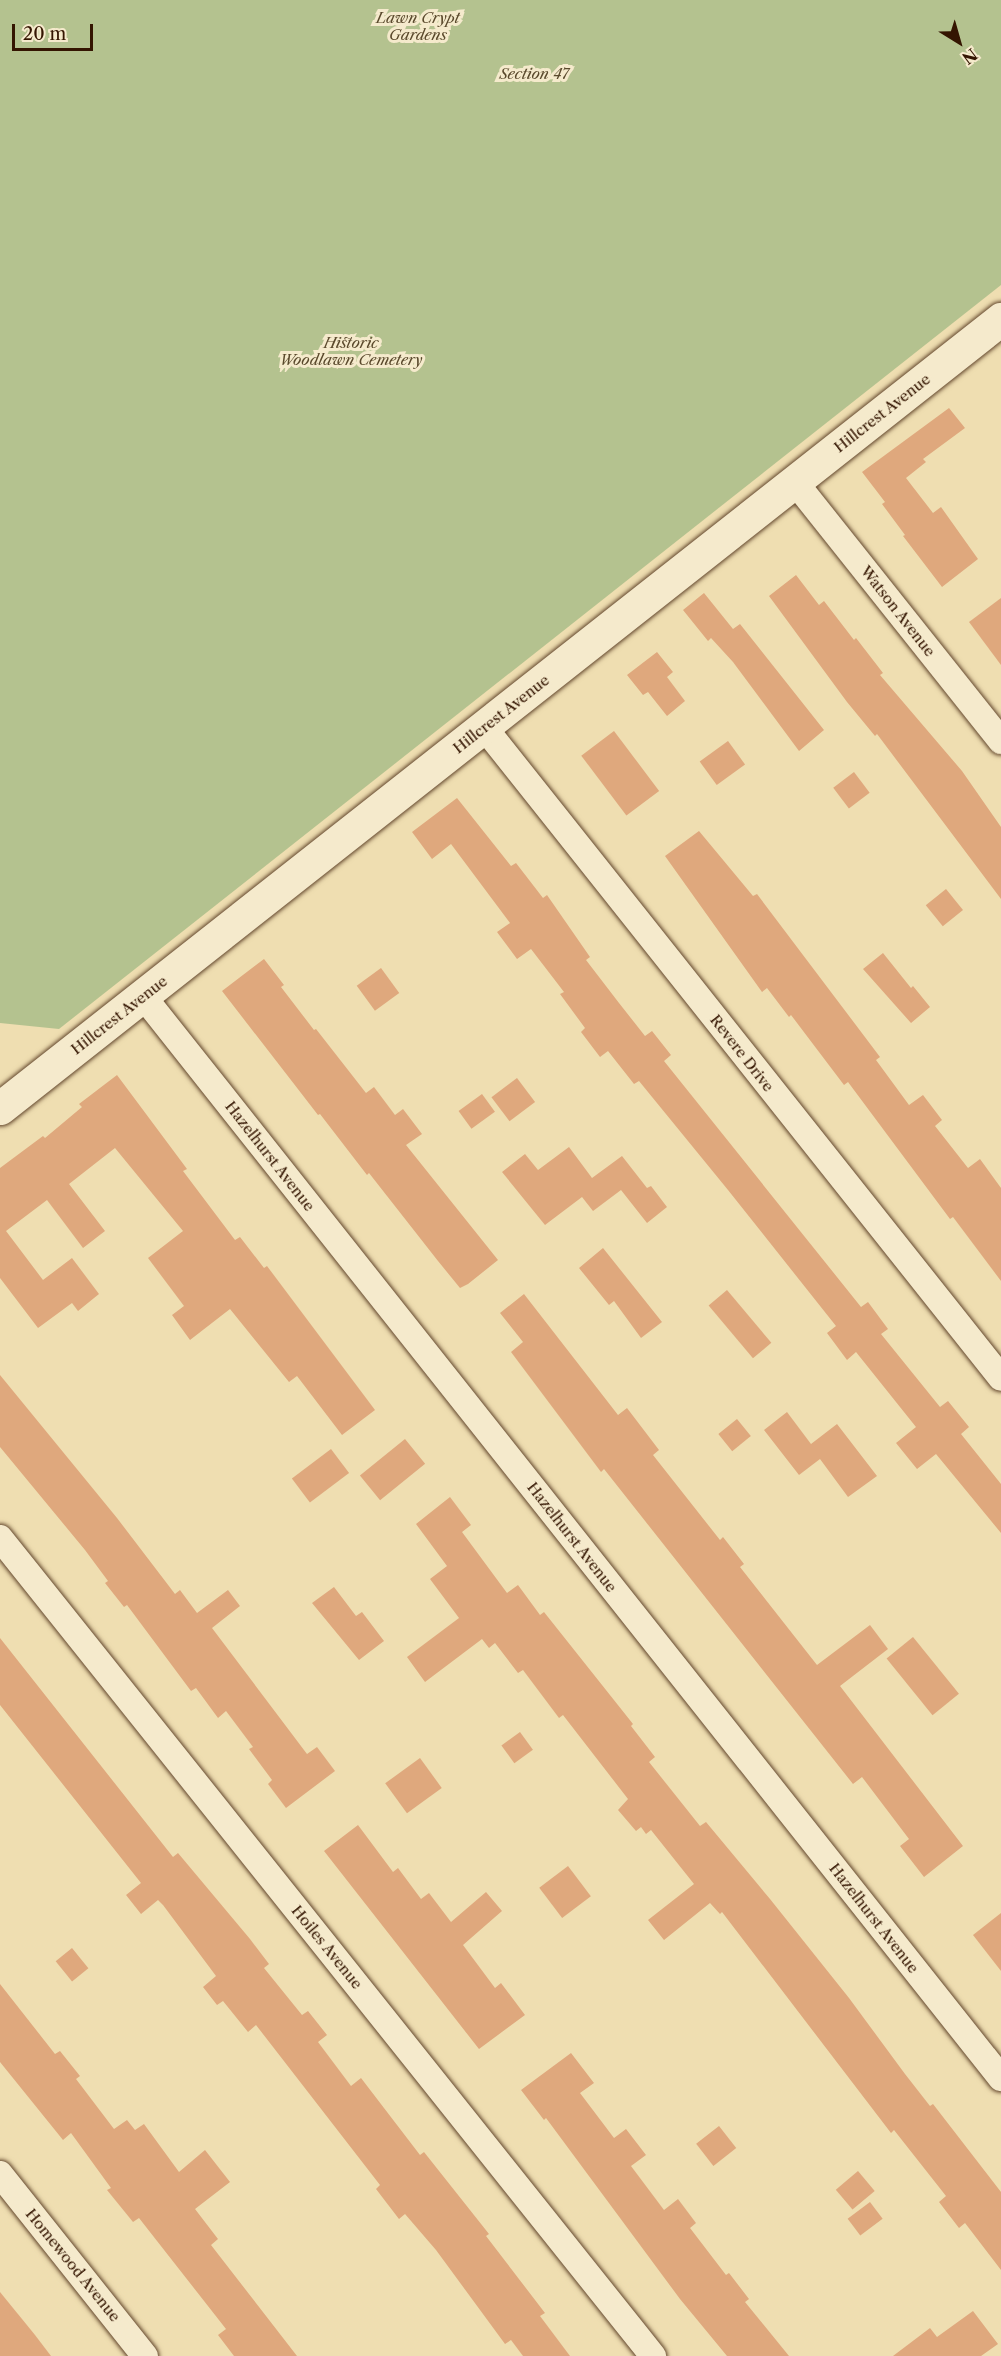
<!DOCTYPE html>
<style>
body{margin:0}
#map{position:relative;width:1001px;height:2356px;overflow:hidden;background:#efdeb1;font-family:"Libre Caslon Text",serif}
div>[style]{position:absolute}
[style*='--x']{left:calc(var(--x)*1px);top:calc(var(--y)*1px);width:calc(var(--w)*1px);rotate:calc(var(--a)*1deg)}
.green>*{inset:0;background:#b4c28f}
.building>*{inset:0;background:#dfa87d;transform-origin:0 0}
.roads{filter:drop-shadow(0 0 2px #63472d) drop-shadow(0 0 2px #63472d)}
.street>*{height:26px;margin:-13px;padding:0 13px;transform-origin:13px;border-radius:13px;background:#f5eacc}
.secondary>*{height:33px;margin:-16.5px;padding:0 16.5px;transform-origin:16.5px;border-radius:16.5px;background:#f5eacc}
span{translate:-50% -50%;white-space:nowrap;text-align:center;line-height:1.15;-webkit-text-stroke:6px #f5eacc;paint-order:stroke}
.park-label{font-size:15px;color:#5a492c;font-style:italic}
.street-label{font-size:15px;color:#341501}
.north{position:absolute;left:929px;top:12px;width:60px;height:60px;-webkit-text-stroke:4px #f5eacc;paint-order:stroke;rotate:143deg;font-size:16px;font-weight:700;line-height:24px;text-align:center;color:#341501}
.north::after{content:'';display:block;margin:auto;width:21px;height:27px;background:#341501;clip-path:polygon(50% 0,100% 100%,50% 72%,0 100%)}
.scale{position:absolute;left:12px;top:24px;width:81px;height:27px;box-sizing:border-box;border:3px solid #341501;border-top:0;padding-left:8px;font-size:18px;line-height:21px;white-space:nowrap;color:#341501;-webkit-text-stroke:4px #f5eacc;paint-order:stroke}
</style>
<div id="map">
<div class="green">
<i style="clip-path:polygon(0 0,1001px 0,1001px 285px,59px 1029px,0 1023px)"></i>
</div>
<div class="building">
<i style="clip-path:polygon(949px 408px,965px 428px,923px 459px,926px 462px,906px 478px,933px 513px,941px 507px,978px 559px,942px 587px,903px 536px,905px 535px,882px 504px,885px 502px,862px 472px)"></i>
<i style="clip-path:polygon(796px 575px,819px 605px,824px 601px,854px 640px,856px 638px,883px 673px,880px 675px,962px 771px,1001px 827px,1001px 899px,877px 734px,875px 736px,847px 702px,769px 596px)"></i>
<i style="clip-path:polygon(704px 593px,733px 629px,740px 624px,824px 730px,799px 751px,733px 662px,711px 638px,708px 641px,683px 610px)"></i>
<i style="clip-path:polygon(1001px 598px,1001px 665px,969px 622px)"></i>
<i style="clip-path:polygon(657px 652px,673px 672px,667px 677px,685px 701px,667px 716px,648px 692px,643px 695px,627px 675px)"></i>
<i style="left:614px;top:731px;width:75px;height:41px;rotate:53deg"></i>
<i style="left:728px;top:741px;width:29px;height:35px;rotate:54deg"></i>
<i style="left:854px;top:772px;width:26px;height:26px;rotate:53deg"></i>
<i style="clip-path:polygon(457px 798px,511px 866px,516px 863px,543px 898px,547px 895px,590px 957px,586px 960px,619px 1003px,645px 1036px,652px 1031px,671px 1055px,664px 1061px,861px 1307px,868px 1302px,888px 1329px,881px 1334px,940px 1407px,948px 1401px,969px 1427px,961px 1434px,1001px 1484px,1001px 1533px,936px 1454px,917px 1469px,896px 1443px,916px 1427px,856px 1352px,847px 1360px,827px 1333px,836px 1326px,728px 1190px,639px 1081px,634px 1084px,608px 1051px,600px 1057px,581px 1032px,585px 1028px,560px 994px,564px 992px,531px 949px,517px 959px,497px 932px,510px 923px,451px 844px,432px 859px,412px 832px)"></i>
<i style="clip-path:polygon(699px 831px,753px 896px,757px 894px,880px 1057px,876px 1060px,909px 1105px,923px 1095px,942px 1120px,935px 1126px,968px 1168px,980px 1159px,1001px 1188px,1001px 1281px,953px 1217px,950px 1219px,848px 1082px,844px 1085px,791px 1015px,789px 1017px,767px 988px,762px 992px,665px 856px)"></i>
<i style="left:946px;top:889px;width:27px;height:26px;rotate:51deg"></i>
<i style="clip-path:polygon(883px 953px,911px 988px,913px 986px,930px 1007px,911px 1023px,863px 969px)"></i>
<i style="clip-path:polygon(264px 959px,284px 985px,281px 987px,314px 1030px,316px 1029px,366px 1093px,374px 1087px,395px 1115px,403px 1109px,422px 1134px,406px 1145px,498px 1260px,468px 1284px,460px 1288px,438px 1261px,369px 1173px,367px 1175px,320px 1114px,318px 1115px,222px 991px)"></i>
<i style="left:381px;top:968px;width:31px;height:30px;rotate:54deg"></i>
<i style="clip-path:polygon(117px 1075px,187px 1169px,183px 1171px,235px 1240px,240px 1237px,264px 1268px,267px 1266px,375px 1410px,342px 1435px,297px 1376px,289px 1382px,230px 1309px,190px 1340px,172px 1315px,184px 1306px,148px 1258px,183px 1231px,115px 1148px,69px 1184px,105px 1231px,83px 1248px,47px 1200px,6px 1231px,43px 1280px,72px 1258px,99px 1294px,78px 1311px,72px 1303px,38px 1328px,0 1278px,0 1168px,43px 1136px,45px 1138px,82px 1107px,79px 1104px)"></i>
<i style="left:517px;top:1078px;width:30px;height:32px;rotate:53deg"></i>
<i style="left:482px;top:1094px;width:22px;height:29px;rotate:54deg"></i>
<i style="clip-path:polygon(569px 1147px,592px 1178px,622px 1156px,647px 1188px,651px 1186px,667px 1207px,647px 1223px,621px 1190px,593px 1211px,582px 1197px,545px 1225px,502px 1172px,525px 1154px,538px 1170px)"></i>
<i style="clip-path:polygon(603px 1248px,662px 1322px,641px 1338px,614px 1301px,609px 1305px,579px 1268px)"></i>
<i style="left:727px;top:1290px;width:69px;height:24px;rotate:50deg"></i>
<i style="clip-path:polygon(524px 1294px,618px 1415px,627px 1408px,659px 1450px,653px 1455px,720px 1540px,723px 1537px,744px 1564px,740px 1567px,817px 1665px,870px 1625px,888px 1649px,840px 1686px,963px 1846px,924px 1877px,900px 1846px,909px 1839px,862px 1777px,853px 1784px,604px 1469px,601px 1472px,511px 1352px,523px 1342px,500px 1313px)"></i>
<i style="clip-path:polygon(0 1375px,117px 1518px,175px 1594px,180px 1590px,197px 1613px,228px 1590px,240px 1606px,212px 1628px,307px 1754px,317px 1747px,335px 1771px,286px 1808px,268px 1784px,272px 1780px,249px 1749px,253px 1747px,226px 1711px,218px 1718px,196px 1688px,191px 1691px,127px 1605px,124px 1607px,105px 1583px,108px 1581px,85px 1550px,0 1447px)"></i>
<i style="clip-path:polygon(787px 1412px,811px 1444px,837px 1424px,877px 1476px,848px 1497px,820px 1459px,799px 1475px,764px 1430px)"></i>
<i style="left:737px;top:1419px;width:22px;height:24px;rotate:51deg"></i>
<i style="left:405px;top:1439px;width:32px;height:58px;rotate:51deg"></i>
<i style="left:331px;top:1449px;width:30px;height:49px;rotate:53deg"></i>
<i style="clip-path:polygon(450px 1497px,471px 1525px,462px 1532px,507px 1593px,518px 1585px,540px 1615px,544px 1612px,633px 1724px,631px 1726px,655px 1757px,649px 1762px,700px 1826px,706px 1822px,770px 1899px,849px 1998px,905px 2074px,930px 2106px,933px 2104px,1001px 2192px,1001px 2270px,965px 2223px,959px 2228px,939px 2202px,946px 2196px,894px 2130px,891px 2133px,722px 1912px,720px 1914px,710px 1903px,664px 1940px,648px 1920px,694px 1884px,651px 1830px,646px 1834px,641px 1827px,636px 1831px,618px 1810px,628px 1799px,563px 1715px,559px 1718px,523px 1670px,518px 1673px,495px 1643px,489px 1648px,482px 1639px,425px 1682px,407px 1657px,459px 1618px,430px 1579px,447px 1566px,416px 1524px)"></i>
<i style="clip-path:polygon(334px 1587px,356px 1616px,362px 1612px,384px 1641px,359px 1660px,312px 1603px)"></i>
<i style="left:913px;top:1637px;width:73px;height:34px;rotate:51deg"></i>
<i style="clip-path:polygon(0 1638px,173px 1857px,178px 1853px,250px 1939px,269px 1964px,264px 1968px,302px 2015px,308px 2011px,327px 2035px,318px 2042px,351px 2086px,361px 2078px,420px 2155px,424px 2152px,489px 2234px,486px 2236px,545px 2313px,540px 2316px,570px 2356px,523px 2356px,511px 2340px,505px 2344px,436px 2250px,405px 2214px,399px 2219px,376px 2189px,380px 2185px,256px 2025px,248px 2032px,223px 2001px,217px 2005px,203px 1987px,216px 1976px,163px 1905px,158px 1900px,141px 1914px,126px 1895px,141px 1883px,0 1705px)"></i>
<i style="left:520px;top:1732px;width:22px;height:23px;rotate:54deg"></i>
<i style="left:420px;top:1758px;width:37px;height:43px;rotate:54deg"></i>
<i style="clip-path:polygon(358px 1825px,393px 1872px,398px 1868px,421px 1899px,429px 1893px,451px 1922px,486px 1892px,502px 1911px,463px 1945px,495px 1988px,501px 1983px,525px 2015px,479px 2049px,324px 1851px)"></i>
<i style="left:568px;top:1866px;width:38px;height:36px;rotate:53deg"></i>
<i style="clip-path:polygon(1001px 1913px,1001px 1971px,973px 1935px)"></i>
<i style="left:72px;top:1948px;width:26px;height:21px;rotate:51deg"></i>
<i style="clip-path:polygon(0 1984px,55px 2054px,60px 2051px,80px 2076px,76px 2079px,114px 2129px,127px 2120px,135px 2130px,144px 2124px,179px 2172px,205px 2150px,230px 2182px,195px 2209px,218px 2239px,211px 2245px,297px 2356px,234px 2356px,218px 2335px,226px 2329px,139px 2218px,133px 2222px,107px 2190px,111px 2188px,71px 2133px,63px 2140px,0 2062px)"></i>
<i style="clip-path:polygon(571px 2053px,594px 2083px,580px 2093px,614px 2138px,626px 2129px,646px 2155px,631px 2166px,664px 2210px,678px 2199px,696px 2223px,690px 2228px,726px 2275px,729px 2273px,749px 2299px,745px 2302px,789px 2356px,727px 2356px,680px 2299px,546px 2118px,544px 2120px,521px 2090px)"></i>
<i style="left:719px;top:2126px;width:28px;height:29px;rotate:52deg"></i>
<i style="left:858px;top:2171px;width:26px;height:29px;rotate:50deg"></i>
<i style="left:870px;top:2202px;width:21px;height:28px;rotate:53deg"></i>
<i style="clip-path:polygon(0 2292px,35px 2335px,51px 2356px,0 2356px)"></i>
<i style="clip-path:polygon(973px 2311px,998px 2344px,981px 2356px,893px 2356px,930px 2328px,937px 2337px)"></i>
</div>
<div class="roads">
<div class="street">
<i style="--x:795;--y:482;--w:331;--a:51.5"></i>
<i style="--x:484;--y:727;--w:831;--a:51.54"></i>
<i style="--x:143;--y:996;--w:1381;--a:51.59"></i>
<i style="--x:0;--y:1538;--w:1047;--a:51.4"></i>
<i style="--x:0;--y:2174;--w:233;--a:51.5"></i>
</div>
<div class="secondary">
<i style="--x:0;--y:1108;--w:1275;--a:-38.25"></i>
</div>
</div>
<div class="park-label">
<span style="left:418px;top:26px">Lawn Crypt<br>Gardens</span>
<span style="left:534px;top:74px">Section 47</span>
<span style="left:351px;top:351px">Historic<br>Woodlawn Cemetery</span>
</div>
<div class="street-label">
<span style="left:882px;top:413px;rotate:-38deg">Hillcrest Avenue</span>
<span style="left:898px;top:611px;rotate:52deg">Watson Avenue</span>
<span style="left:501px;top:714px;rotate:-38deg">Hillcrest Avenue</span>
<span style="left:119px;top:1015px;rotate:-38deg">Hillcrest Avenue</span>
<span style="left:742px;top:1053px;rotate:52deg">Revere Drive</span>
<span style="left:270px;top:1156px;rotate:52deg">Hazelhurst Avenue</span>
<span style="left:572px;top:1537px;rotate:52deg">Hazelhurst Avenue</span>
<span style="left:874px;top:1918px;rotate:52deg">Hazelhurst Avenue</span>
<span style="left:327px;top:1947px;rotate:51deg">Hoiles Avenue</span>
<span style="left:73px;top:2265px;rotate:51deg">Homewood Avenue</span>
</div>
<div class="north">N</div>
<div class="scale">20 m</div>
</div>
